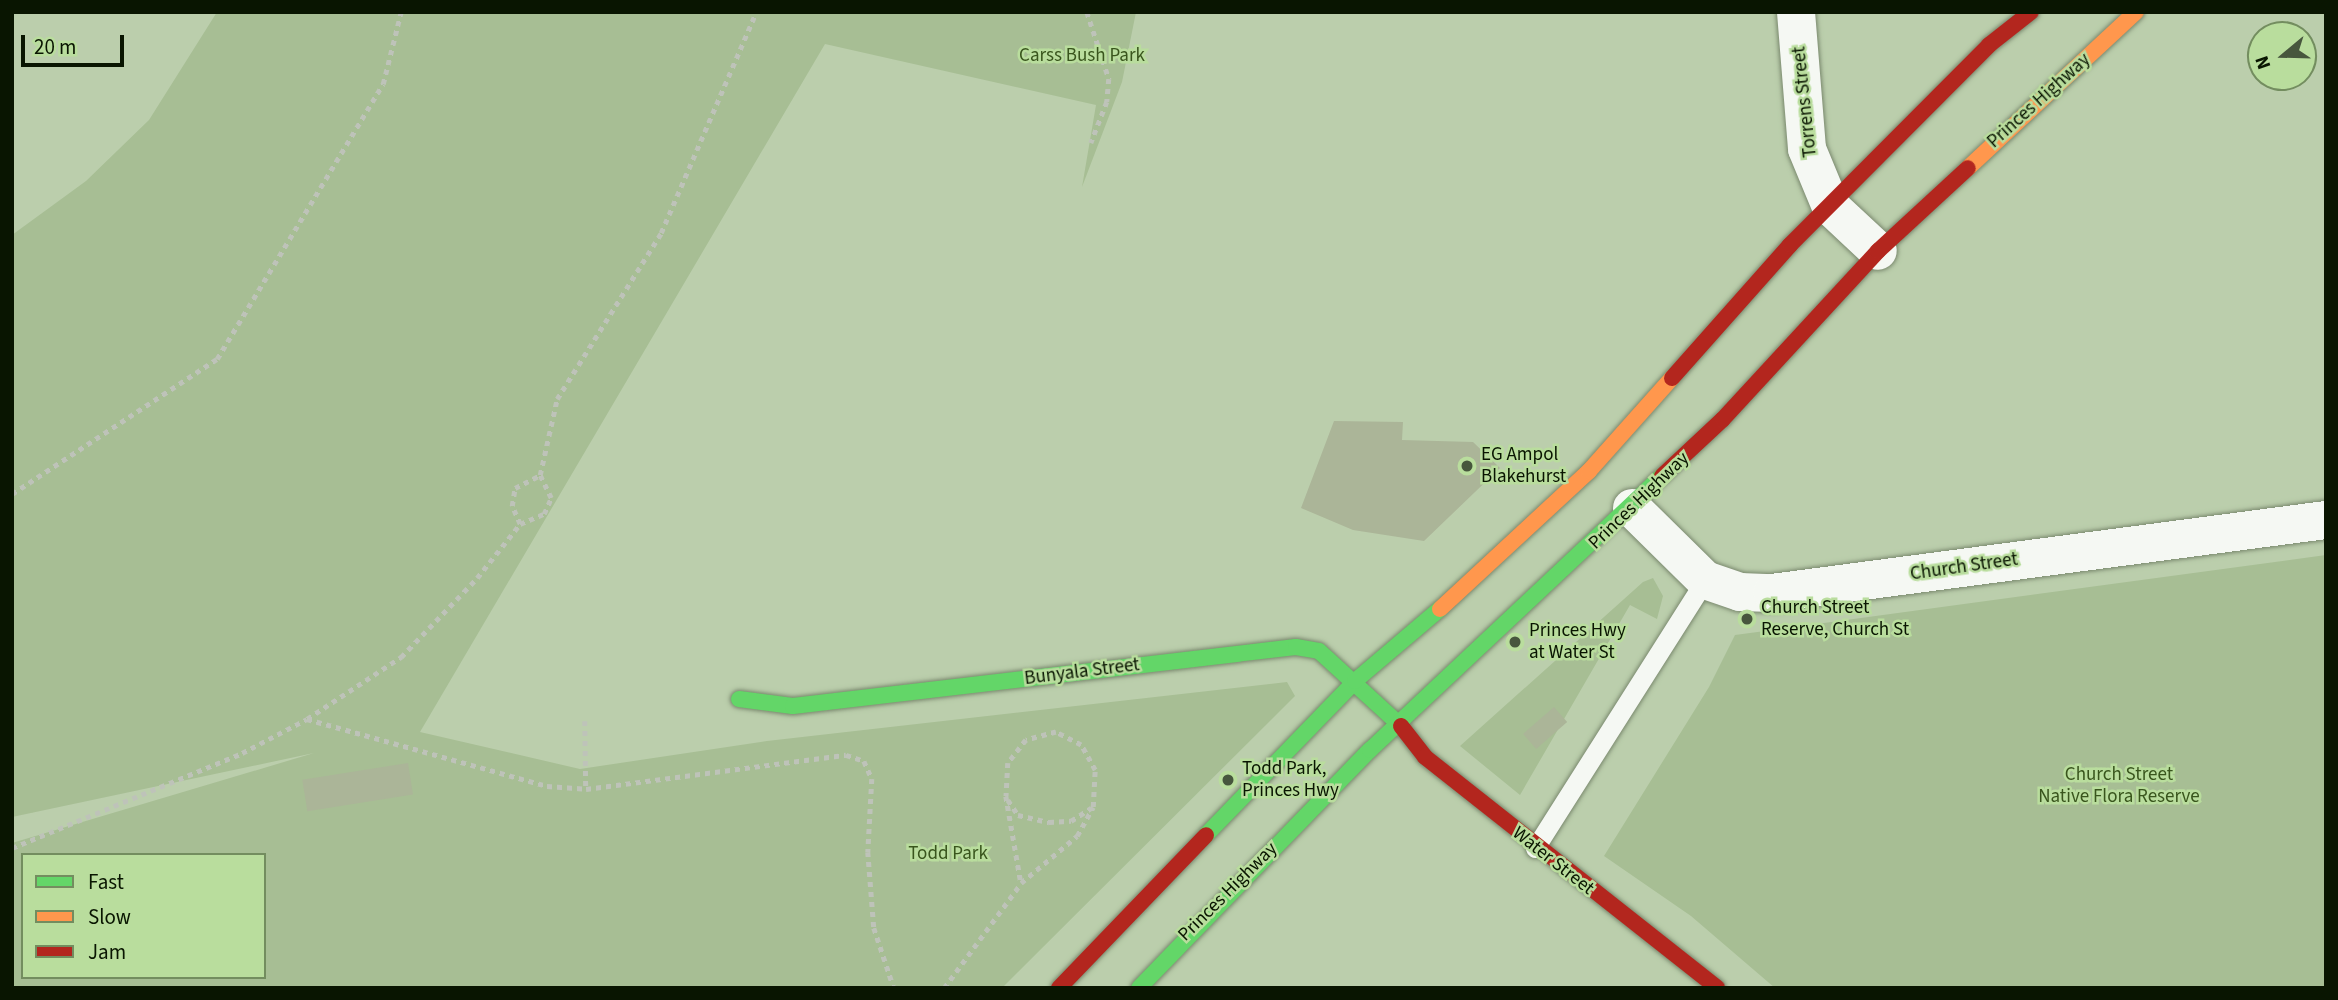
<!DOCTYPE html>
<style>
body{margin:0}
#map{position:relative;width:2338px;height:1000px;overflow:hidden;background:#bbceac;font-family:"Source Sans 3",sans-serif}
div>[style]{position:absolute}
[style*='--x']{left:calc(var(--x)*1px);top:calc(var(--y)*1px);width:calc(var(--w)*1px);rotate:calc(var(--a)*1deg)}
.green>*{inset:0;background:#a7be94}
.building>*{inset:0;background:#abb598;transform-origin:0 0}
.path>*{height:4.5px;margin-top:-2.25px;transform-origin:0;background:repeating-linear-gradient(90deg,#bec3b9 0 5px,transparent 0 10px)}
.roads{filter:drop-shadow(0 0 2px #7a896e) drop-shadow(0 0 2px #7a896e)}
.lane>*{height:19px;margin:-9.5px;padding:0 9.5px;transform-origin:9.5px;border-radius:9.5px;background:#f5f8f3}
.street>*{height:38px;margin:-19px;padding:0 19px;transform-origin:19px;border-radius:19px;background:#f5f8f3}
.fast>*{height:16px;margin:-8px;padding:0 8px;transform-origin:8px;border-radius:8px;background:#63d668}
.slow>*{height:16px;margin:-8px;padding:0 8px;transform-origin:8px;border-radius:8px;background:#ff974d}
.jam>*{height:16px;margin:-8px;padding:0 8px;transform-origin:8px;border-radius:8px;background:#b3261e}
.dots>*{width:19px;height:19px;translate:-50% -50%;box-sizing:border-box;border:4px solid #b9dd9d;border-radius:50%}
span{translate:-50% -50%;white-space:nowrap;text-align:center;line-height:1.15;-webkit-text-stroke:5px #b9dd9d;paint-order:stroke}
.park-label{font-size:19px;color:#39551d}
.street-label{font-size:19px;color:#091501}
.poi-label{font-size:19px;color:#091501}
.left{translate:0 -50%;text-align:left}
.frame{position:absolute;inset:0;border:14px solid #091501;pointer-events:none}
.legend{position:absolute;left:21px;top:853px;width:245px;height:126px;box-sizing:border-box;background:#b9dd9d;border:2px solid #738d5f;margin:0;padding:9px 12px;list-style:none;font-size:21px;color:#091501}
.legend li{display:flex;align-items:center;gap:14px;height:35px}
.legend b{width:35px;border:2px solid #738d5f}
.north{position:absolute;left:2247px;top:21px;width:70px;height:70px;box-sizing:border-box;background:#b9dd9d;border:2px solid #738d5f;border-radius:50%;rotate:251deg;font-size:19px;font-weight:700;line-height:28px;text-align:center;color:#091501}
.north::after{content:'';display:block;margin:auto;width:24px;height:32px;background:#47563d;clip-path:polygon(50% 0,100% 100%,50% 72%,0 100%)}
.scale{position:absolute;left:21px;top:35px;width:103px;height:32px;box-sizing:border-box;border:4px solid #091501;border-top:0;padding-left:9px;font-size:21px;line-height:24px;white-space:nowrap;color:#091501;-webkit-text-stroke:5px #b9dd9d;paint-order:stroke}
</style>
<div id="map">
<div class="green">
<i style="clip-path:polygon(evenodd,217px 12px,1136px 12px,1122px 82px,1082px 187px,1096px 105px,825px 44px,420px 732px,580px 769px,767px 741px,1287px 682px,1295px 696px,1002px 988px,12px 988px,12px 843px,314px 753px,12px 817px,12px 235px,86px 181px,149px 120px,217px 12px,23px 855px,264px 855px,264px 977px,23px 977px,23px 855px)"></i>
<i style="clip-path:polygon(2326px 555px,2326px 988px,1775px 988px,1691px 916px,1604px 856px,1709px 687px,1735px 635px)"></i>
<i style="clip-path:polygon(1653px 578px,1663px 596px,1657px 619px,1630px 605px,1520px 795px,1460px 746px,1643px 582px)"></i>
</div>
<div class="building">
<i style="clip-path:polygon(1334px 421px,1403px 422px,1402px 440px,1473px 442px,1500px 468px,1424px 541px,1353px 530px,1301px 508px)"></i>
<i style="left:1554px;top:707px;width:20px;height:41px;rotate:49deg"></i>
<i style="left:408px;top:763px;width:32px;height:107px;rotate:81deg"></i>
</div>
<div class="path">
<i style="--x:1087;--y:12;--w:71;--a:71.8"></i>
<i style="--x:1109;--y:79;--w:23;--a:95"></i>
<i style="--x:1107;--y:102;--w:44;--a:111.3"></i>
<i style="--x:540;--y:475;--w:78;--a:-77.4"></i>
<i style="--x:557;--y:399;--w:196;--a:-57.9"></i>
<i style="--x:661;--y:233;--w:241;--a:-66.7"></i>
<i style="--x:12;--y:494;--w:245;--a:-33.4"></i>
<i style="--x:217;--y:359;--w:321;--a:-58.9"></i>
<i style="--x:383;--y:84;--w:74;--a:-76"></i>
<i style="--x:520;--y:524;--w:20;--a:-114"></i>
<i style="--x:512;--y:506;--w:18;--a:-81"></i>
<i style="--x:515;--y:488;--w:28;--a:-27"></i>
<i style="--x:307;--y:719;--w:249;--a:15.6"></i>
<i style="--x:547;--y:786;--w:39;--a:4"></i>
<i style="--x:586;--y:789;--w:262;--a:-7.5"></i>
<i style="--x:846;--y:755;--w:19;--a:18"></i>
<i style="--x:864;--y:761;--w:20;--a:66"></i>
<i style="--x:872;--y:779;--w:73;--a:93.1"></i>
<i style="--x:868;--y:852;--w:76;--a:85.5"></i>
<i style="--x:874;--y:928;--w:63;--a:71.6"></i>
<i style="--x:585;--y:721;--w:68;--a:89.2"></i>
<i style="--x:1008;--y:800;--w:18;--a:56"></i>
<i style="--x:1018;--y:815;--w:32;--a:13"></i>
<i style="--x:1049;--y:822;--w:22;--a:-3"></i>
<i style="--x:1071;--y:821;--w:24;--a:-33"></i>
<i style="--x:12;--y:848;--w:249;--a:-22.4"></i>
<i style="--x:242;--y:753;--w:73;--a:-27.6"></i>
<i style="--x:307;--y:719;--w:113;--a:-33.4"></i>
<i style="--x:401;--y:657;--w:110;--a:-46.1"></i>
<i style="--x:477;--y:578;--w:69;--a:-51.5"></i>
<i style="--x:520;--y:524;--w:26;--a:-23"></i>
<i style="--x:544;--y:514;--w:17;--a:-66"></i>
<i style="--x:551;--y:498;--w:25;--a:-116"></i>
<i style="--x:944;--y:988;--w:130;--a:-53.7"></i>
<i style="--x:1021;--y:883;--w:73;--a:-40"></i>
<i style="--x:1077;--y:836;--w:33;--a:-61"></i>
<i style="--x:1093;--y:807;--w:37;--a:-87"></i>
<i style="--x:1095;--y:770;--w:29;--a:-119"></i>
<i style="--x:1081;--y:745;--w:28;--a:-153"></i>
<i style="--x:1056;--y:732;--w:31;--a:165"></i>
<i style="--x:1026;--y:740;--w:29;--a:128"></i>
<i style="--x:1008;--y:763;--w:33;--a:93"></i>
<i style="--x:1006;--y:796;--w:88;--a:80.2"></i>
</div>
<div class="roads">
<div class="lane">
<i style="--x:1535;--y:848;--w:317;--a:-57.6"></i>
</div>
<div class="street">
<i style="--x:1796;--y:12;--w:137;--a:85.4"></i>
<i style="--x:1807;--y:149;--w:63;--a:67.5"></i>
<i style="--x:1831;--y:207;--w:64;--a:43.1"></i>
<i style="--x:1632;--y:508;--w:103;--a:44.6"></i>
<i style="--x:1705;--y:580;--w:37;--a:19"></i>
<i style="--x:1740;--y:592;--w:32;--a:2"></i>
<i style="--x:1772;--y:593;--w:559;--a:-7.51"></i>
</div>
<div class="fast">
<i style="--x:739;--y:699;--w:54;--a:7.4"></i>
<i style="--x:793;--y:706;--w:506;--a:-6.69"></i>
<i style="--x:1296;--y:647;--w:23;--a:10"></i>
<i style="--x:1319;--y:651;--w:111;--a:42.4"></i>
<i style="--x:1206;--y:835;--w:214;--a:-45.9"></i>
<i style="--x:1355;--y:681;--w:111;--a:-40.3"></i>
<i style="--x:1139;--y:988;--w:332;--a:-45.9"></i>
<i style="--x:1370;--y:750;--w:400;--a:-43.2"></i>
</div>
<div class="slow">
<i style="--x:1968;--y:168;--w:229;--a:-42.9"></i>
<i style="--x:1440;--y:609;--w:203;--a:-42.8"></i>
<i style="--x:1589;--y:471;--w:125;--a:-48.3"></i>
</div>
<div class="jam">
<i style="--x:1672;--y:378;--w:178;--a:-48.4"></i>
<i style="--x:1790;--y:245;--w:282;--a:-45.1"></i>
<i style="--x:1989;--y:45;--w:53;--a:-38.2"></i>
<i style="--x:1662;--y:476;--w:83;--a:-43.1"></i>
<i style="--x:1723;--y:419;--w:229;--a:-47.3"></i>
<i style="--x:1878;--y:251;--w:122;--a:-42.7"></i>
<i style="--x:1401;--y:726;--w:39;--a:52"></i>
<i style="--x:1425;--y:757;--w:372;--a:38.3"></i>
<i style="--x:1059;--y:988;--w:212;--a:-46.1"></i>
</div>
</div>
<div class="dots">
<i style="left:1467px;top:466px;background:#47563d"></i>
<i style="left:1747px;top:619px;background:#47563d"></i>
<i style="left:1515px;top:642px;background:#47563d"></i>
<i style="left:1228px;top:780px;background:#47563d"></i>
</div>
<div class="park-label">
<span style="left:1082px;top:56px">Carss Bush Park</span>
<span style="left:2119px;top:786px">Church Street<br>Native Flora Reserve</span>
<span style="left:948px;top:854px">Todd Park</span>
</div>
<div class="street-label">
<span style="left:2039px;top:101px;rotate:-42deg">Princes Highway</span>
<span style="left:1805px;top:102px;rotate:-96deg">Torrens Street</span>
<span style="left:1639px;top:501px;rotate:-44deg">Princes Highway</span>
<span style="left:1964px;top:567px;rotate:-8deg">Church Street</span>
<span style="left:1082px;top:672px;rotate:-7deg">Bunyala Street</span>
<span style="left:1553px;top:861px;rotate:38deg">Water Street</span>
<span style="left:1228px;top:892px;rotate:-45deg">Princes Highway</span>
</div>
<div class="poi-label">
<span class="left" style="left:1481px;top:466px">EG Ampol<br>Blakehurst</span>
<span class="left" style="left:1761px;top:619px">Church Street<br>Reserve, Church St</span>
<span class="left" style="left:1529px;top:642px">Princes Hwy<br>at Water St</span>
<span class="left" style="left:1242px;top:780px">Todd Park,<br>Princes Hwy</span>
</div>
<div class="frame"></div>
<ul class="legend">
<li><b style="height:9px;background:#63d668"></b>Fast</li>
<li><b style="height:9px;background:#ff974d"></b>Slow</li>
<li><b style="height:9px;background:#b3261e"></b>Jam</li>
</ul>
<div class="north">N</div>
<div class="scale">20 m</div>
</div>
